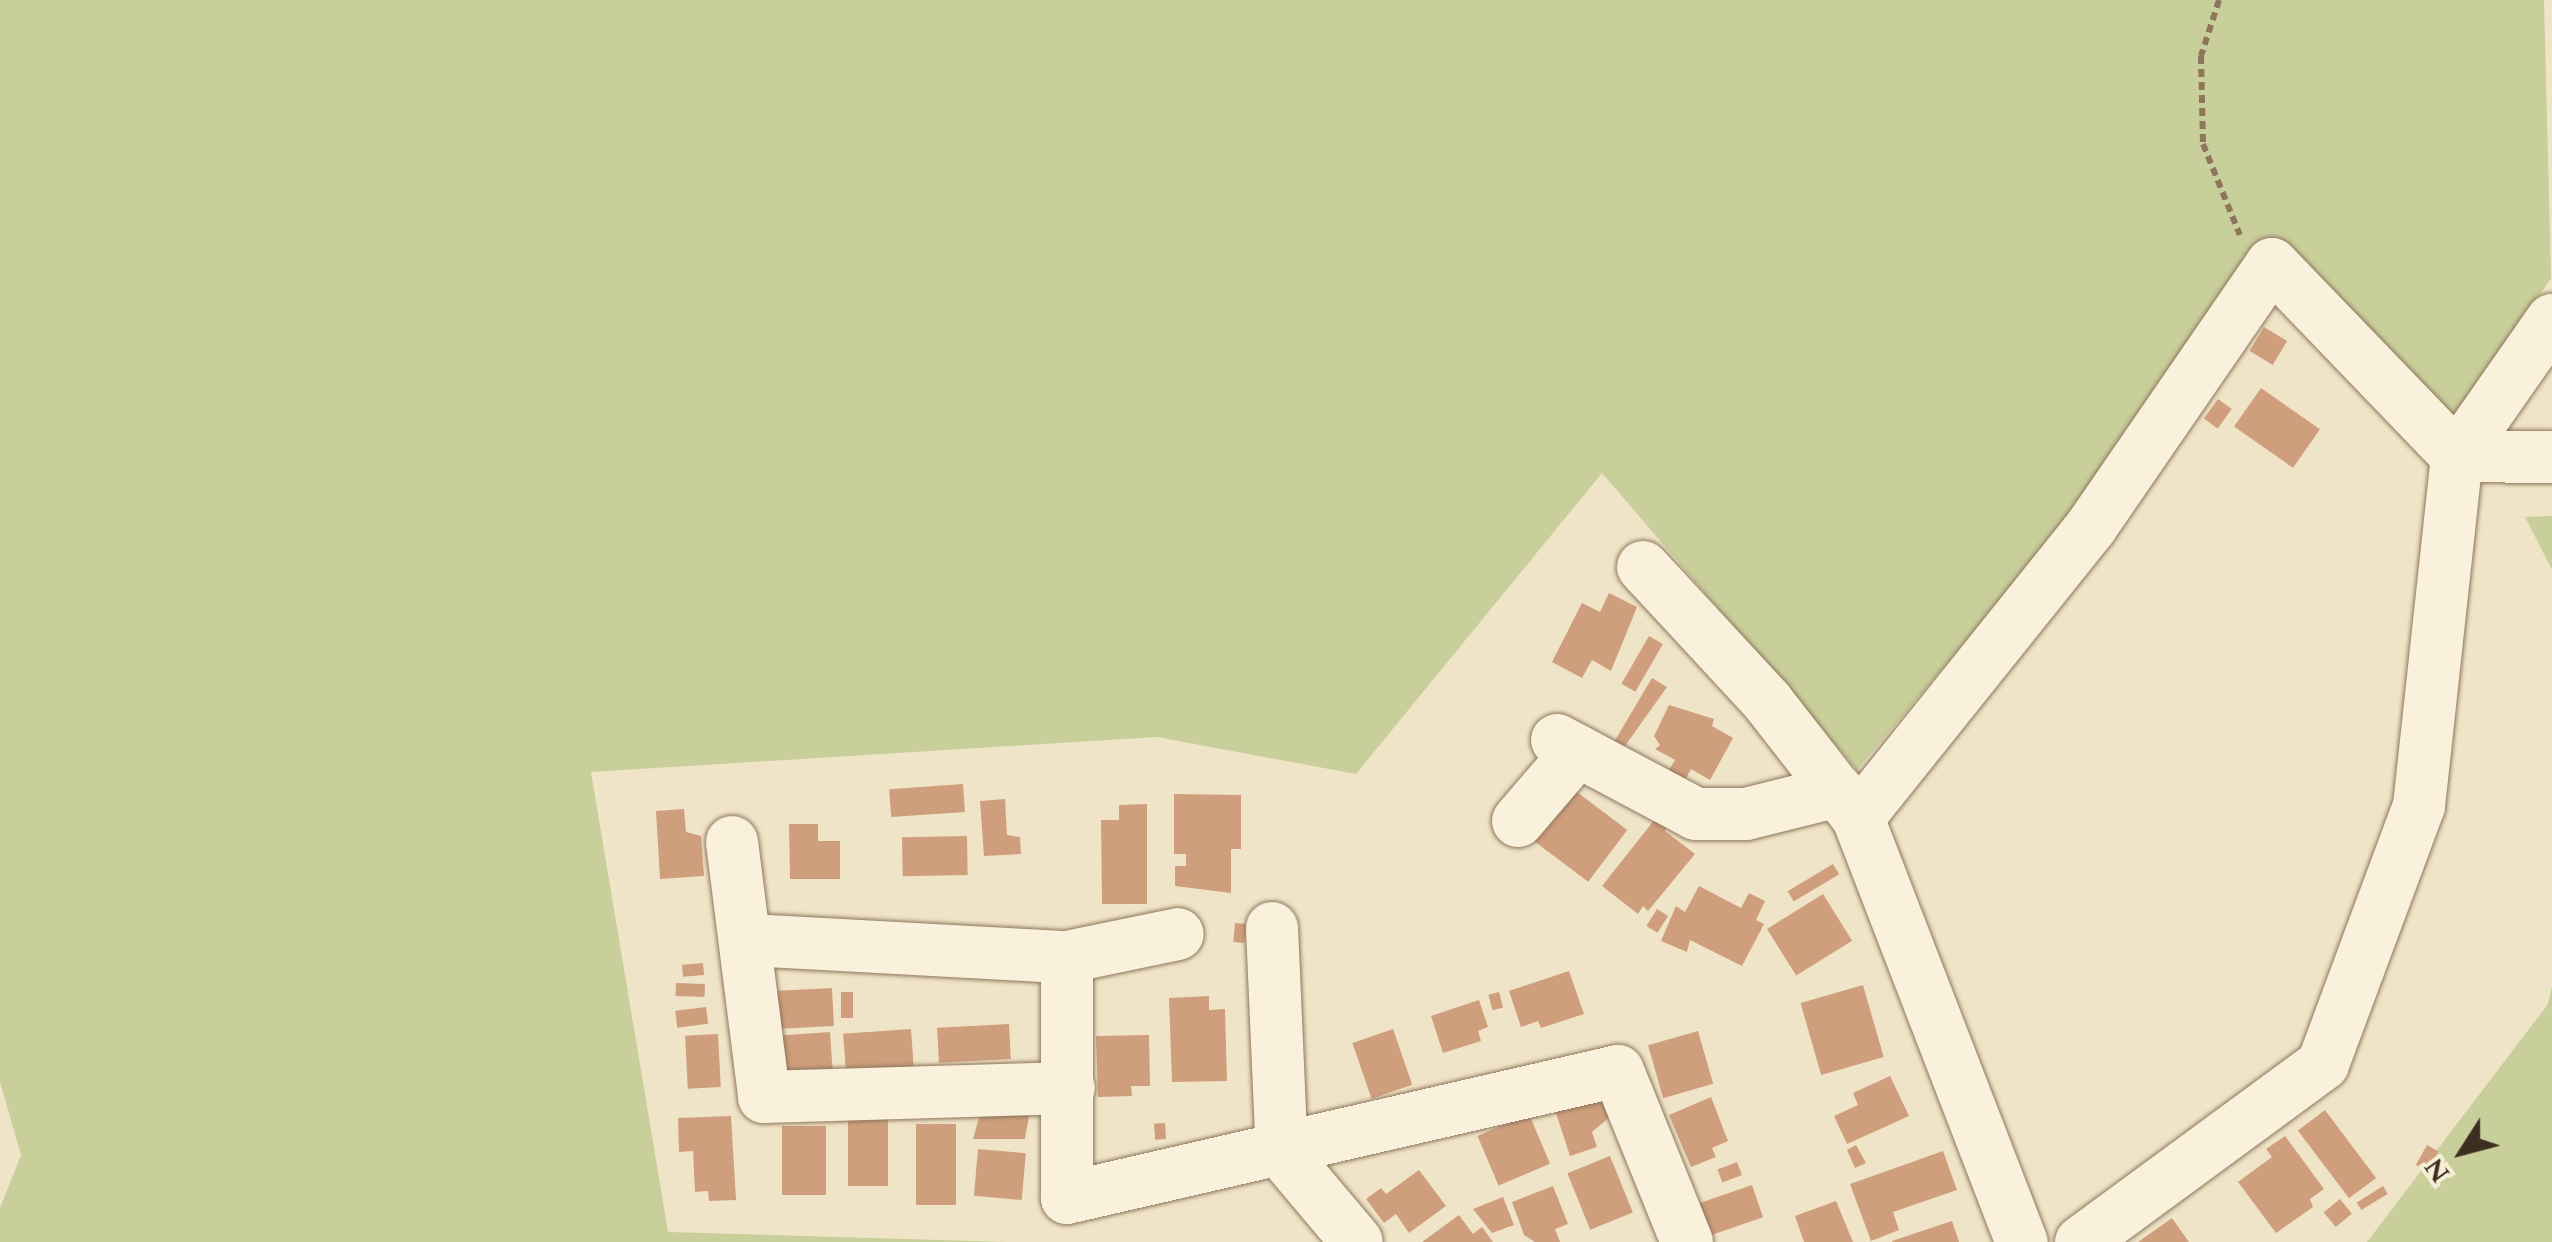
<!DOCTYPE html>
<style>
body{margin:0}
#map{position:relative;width:2552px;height:1242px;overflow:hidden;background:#f0e4c8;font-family:Spectral,serif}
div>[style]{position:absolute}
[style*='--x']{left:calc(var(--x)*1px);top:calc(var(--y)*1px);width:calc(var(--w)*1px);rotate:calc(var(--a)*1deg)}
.green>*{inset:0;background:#c9cf9b}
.building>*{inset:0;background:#cf9f7d;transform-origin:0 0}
.path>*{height:6px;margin-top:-3px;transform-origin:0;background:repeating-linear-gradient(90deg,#8d765c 0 8px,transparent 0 13px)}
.roads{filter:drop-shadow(0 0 2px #8d765c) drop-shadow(0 0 2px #8d765c)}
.minor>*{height:52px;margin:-26px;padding:0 26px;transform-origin:26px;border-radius:26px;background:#faf1dc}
span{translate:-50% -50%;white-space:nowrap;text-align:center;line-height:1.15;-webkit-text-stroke:8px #f7eed8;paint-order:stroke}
.north{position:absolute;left:2412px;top:1102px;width:100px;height:100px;-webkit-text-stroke:8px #f7eed8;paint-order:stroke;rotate:234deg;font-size:28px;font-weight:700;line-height:40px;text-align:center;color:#3d2e20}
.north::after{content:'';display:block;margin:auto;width:35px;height:45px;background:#3d2e20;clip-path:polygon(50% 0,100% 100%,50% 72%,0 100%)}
</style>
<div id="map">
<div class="green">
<i style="clip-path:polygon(0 0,2544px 0,2551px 278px,2452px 427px,2262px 242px,2071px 516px,1857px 770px,1602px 473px,1356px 774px,1157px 737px,591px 772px,668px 1232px,1008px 1242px,0 1242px,0 1208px,21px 1155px,0 1082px)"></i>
<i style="clip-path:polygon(2552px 516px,2552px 570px,2525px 517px)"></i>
<i style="clip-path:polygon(2552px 986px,2552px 1242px,2367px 1242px,2548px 1004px)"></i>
</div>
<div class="building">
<i style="left:2264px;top:327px;width:27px;height:28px;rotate:31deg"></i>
<i style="left:2261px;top:388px;width:72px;height:47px;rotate:35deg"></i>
<i style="left:2218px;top:399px;width:17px;height:24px;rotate:36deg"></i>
<i style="clip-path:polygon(1609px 593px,1637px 607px,1611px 671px,1592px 660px,1582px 678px,1552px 662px,1582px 603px,1600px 612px)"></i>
<i style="left:1649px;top:636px;width:16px;height:55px;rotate:30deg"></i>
<i style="clip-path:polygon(1652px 678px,1667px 687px,1620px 753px,1611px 747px)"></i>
<i style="clip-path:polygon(1669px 705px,1714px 719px,1712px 726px,1733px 738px,1710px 780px,1691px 769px,1683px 784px,1666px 775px,1675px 760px,1655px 749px,1660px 745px,1654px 736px)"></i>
<i style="left:963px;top:784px;width:28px;height:74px;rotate:86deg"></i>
<i style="left:1573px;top:789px;width:68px;height:65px;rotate:37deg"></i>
<i style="clip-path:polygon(1174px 794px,1241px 795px,1241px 849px,1231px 849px,1231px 893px,1175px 886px,1175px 866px,1186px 866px,1186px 854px,1174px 854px)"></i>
<i style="clip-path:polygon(1005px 799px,1007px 835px,1020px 837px,1021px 854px,984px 856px,980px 801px)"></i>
<i style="clip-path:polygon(1147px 804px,1147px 904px,1102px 904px,1101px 820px,1119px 820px,1119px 805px)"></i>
<i style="clip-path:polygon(684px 809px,686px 832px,701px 836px,704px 876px,660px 879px,656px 811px)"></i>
<i style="clip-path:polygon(1659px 814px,1668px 821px,1665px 831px,1695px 854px,1648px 911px,1643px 906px,1638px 914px,1602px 886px)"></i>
<i style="clip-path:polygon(789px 824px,818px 824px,818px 841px,840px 841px,840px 879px,790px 879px)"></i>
<i style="left:967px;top:836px;width:39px;height:65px;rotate:89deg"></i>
<i style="left:1833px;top:864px;width:12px;height:53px;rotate:59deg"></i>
<i style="clip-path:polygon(1699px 886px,1741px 908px,1749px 893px,1765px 901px,1756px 920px,1764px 924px,1742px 966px,1690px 940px,1687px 952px,1661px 941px,1676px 906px,1685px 912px)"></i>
<i style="left:1823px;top:894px;width:55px;height:66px;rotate:58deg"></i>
<i style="left:1657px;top:909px;width:13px;height:20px;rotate:32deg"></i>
<i style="left:1235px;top:923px;width:11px;height:19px;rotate:5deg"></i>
<i style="left:703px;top:963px;width:12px;height:21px;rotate:85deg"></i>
<i style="clip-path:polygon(1569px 971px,1584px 1014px,1541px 1028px,1538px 1021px,1521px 1027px,1509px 991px)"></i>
<i style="left:676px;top:983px;width:29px;height:13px;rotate:2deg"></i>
<i style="left:1863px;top:985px;width:75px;height:65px;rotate:74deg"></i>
<i style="left:832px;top:988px;width:38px;height:69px;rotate:87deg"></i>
<i style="left:841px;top:992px;width:12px;height:26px"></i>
<i style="left:1499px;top:992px;width:16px;height:11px;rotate:75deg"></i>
<i style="clip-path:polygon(1209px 996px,1209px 1010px,1225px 1009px,1227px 1081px,1172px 1082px,1169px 998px)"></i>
<i style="clip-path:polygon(1479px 1000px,1488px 1027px,1478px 1031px,1481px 1041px,1443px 1053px,1431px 1016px)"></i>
<i style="left:706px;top:1007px;width:17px;height:31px;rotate:83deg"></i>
<i style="left:1009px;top:1024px;width:35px;height:72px;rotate:87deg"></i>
<i style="left:911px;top:1029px;width:41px;height:68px;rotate:86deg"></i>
<i style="left:1393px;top:1029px;width:59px;height:43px;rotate:71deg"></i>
<i style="left:1698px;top:1031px;width:55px;height:52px;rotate:74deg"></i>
<i style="left:830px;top:1032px;width:45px;height:58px;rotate:86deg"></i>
<i style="left:718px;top:1034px;width:53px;height:33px;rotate:87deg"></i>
<i style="clip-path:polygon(1149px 1035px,1150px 1086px,1131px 1086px,1132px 1096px,1098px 1097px,1096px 1036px)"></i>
<i style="clip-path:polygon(1890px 1076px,1909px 1116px,1847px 1144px,1834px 1116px,1858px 1105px,1853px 1093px)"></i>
<i style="clip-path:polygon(1599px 1085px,1610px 1117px,1592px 1132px,1597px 1147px,1570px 1156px,1552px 1101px)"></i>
<i style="clip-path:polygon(1711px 1097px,1728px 1141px,1712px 1148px,1716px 1157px,1691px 1167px,1669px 1115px)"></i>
<i style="clip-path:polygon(982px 1106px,1030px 1110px,1025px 1139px,973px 1139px)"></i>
<i style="left:2325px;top:1110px;width:85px;height:34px;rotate:53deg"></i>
<i style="left:1529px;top:1114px;width:54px;height:56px;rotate:67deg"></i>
<i style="clip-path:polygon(731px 1116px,736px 1200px,709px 1201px,708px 1191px,695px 1192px,693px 1151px,679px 1152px,678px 1118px)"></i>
<i style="left:848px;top:1119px;width:40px;height:67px"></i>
<i style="left:1165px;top:1123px;width:16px;height:11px;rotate:86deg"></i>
<i style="left:916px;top:1124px;width:40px;height:81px"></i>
<i style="left:782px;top:1126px;width:44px;height:69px"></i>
<i style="clip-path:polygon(2285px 1136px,2324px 1189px,2310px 1199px,2313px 1207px,2276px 1233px,2238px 1182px,2272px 1157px,2266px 1149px)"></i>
<i style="clip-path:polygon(1856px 1145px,1866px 1163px,1855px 1168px,1847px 1150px)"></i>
<i style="left:2427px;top:1145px;width:13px;height:23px;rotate:29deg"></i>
<i style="left:978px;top:1149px;width:48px;height:47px;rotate:5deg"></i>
<i style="clip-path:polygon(1943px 1151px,1957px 1190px,1893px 1212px,1899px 1230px,1871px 1241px,1850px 1184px)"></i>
<i style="left:1610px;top:1156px;width:61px;height:46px;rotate:68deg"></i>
<i style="left:1737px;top:1162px;width:14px;height:21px;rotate:69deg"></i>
<i style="clip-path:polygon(1419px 1170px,1446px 1206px,1409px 1233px,1396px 1214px,1384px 1223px,1366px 1199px,1381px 1188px,1386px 1194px)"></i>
<i style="left:1752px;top:1185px;width:34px;height:56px;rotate:71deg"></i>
<i style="clip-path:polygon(1553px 1186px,1568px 1224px,1555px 1229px,1560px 1242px,1535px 1242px,1524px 1235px,1512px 1202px)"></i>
<i style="left:2383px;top:1186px;width:9px;height:31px;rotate:58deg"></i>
<i style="clip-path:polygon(1503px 1197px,1514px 1225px,1492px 1233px,1473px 1209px)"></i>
<i style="left:2340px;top:1199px;width:19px;height:21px;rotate:51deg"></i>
<i style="clip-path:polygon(1836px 1201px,1853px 1242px,1804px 1242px,1795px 1216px)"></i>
<i style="clip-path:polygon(1459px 1215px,1473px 1234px,1482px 1227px,1493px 1242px,1422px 1242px)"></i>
<i style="clip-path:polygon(2172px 1218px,2189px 1242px,2138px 1242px)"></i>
<i style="clip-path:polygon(1952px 1221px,1959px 1242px,1892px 1242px,1892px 1241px)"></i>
</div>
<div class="path">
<i style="--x:2219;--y:0;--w:59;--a:107.8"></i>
<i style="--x:2201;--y:56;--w:88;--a:88.7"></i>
<i style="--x:2203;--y:144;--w:98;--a:67.9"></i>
</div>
<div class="roads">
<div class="minor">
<i style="--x:1643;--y:567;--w:183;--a:47.2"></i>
<i style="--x:1767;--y:701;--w:148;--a:52.1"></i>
<i style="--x:1858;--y:818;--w:455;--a:68.9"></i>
<i style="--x:1557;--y:740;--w:157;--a:28"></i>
<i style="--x:1696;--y:814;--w:50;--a:0"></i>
<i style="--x:1746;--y:814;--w:95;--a:-14"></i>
<i style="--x:1858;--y:818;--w:373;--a:-51.3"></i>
<i style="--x:2091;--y:527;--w:319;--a:-55.5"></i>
<i style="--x:2272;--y:264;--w:267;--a:46.1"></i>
<i style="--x:2457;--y:456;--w:95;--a:0.6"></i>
<i style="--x:1518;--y:821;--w:92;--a:-49.4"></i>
<i style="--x:732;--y:842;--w:257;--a:82.8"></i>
<i style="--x:764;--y:1097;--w:305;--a:-1.7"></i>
<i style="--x:1272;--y:928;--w:225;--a:87.5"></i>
<i style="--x:1282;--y:1153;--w:116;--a:49.9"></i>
<i style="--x:749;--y:940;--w:318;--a:3.1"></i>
<i style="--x:1067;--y:957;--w:113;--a:-11.7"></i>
<i style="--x:1067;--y:957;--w:241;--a:90"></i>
<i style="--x:1067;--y:1198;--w:565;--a:-12.98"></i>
<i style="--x:1618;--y:1071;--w:184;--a:68"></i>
<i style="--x:2081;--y:1242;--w:300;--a:-36.3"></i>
<i style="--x:2323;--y:1064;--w:275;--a:-69.6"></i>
<i style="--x:2419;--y:806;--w:352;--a:-83.8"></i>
<i style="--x:2457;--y:456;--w:166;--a:-55.1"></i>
</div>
</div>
<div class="north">N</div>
</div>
